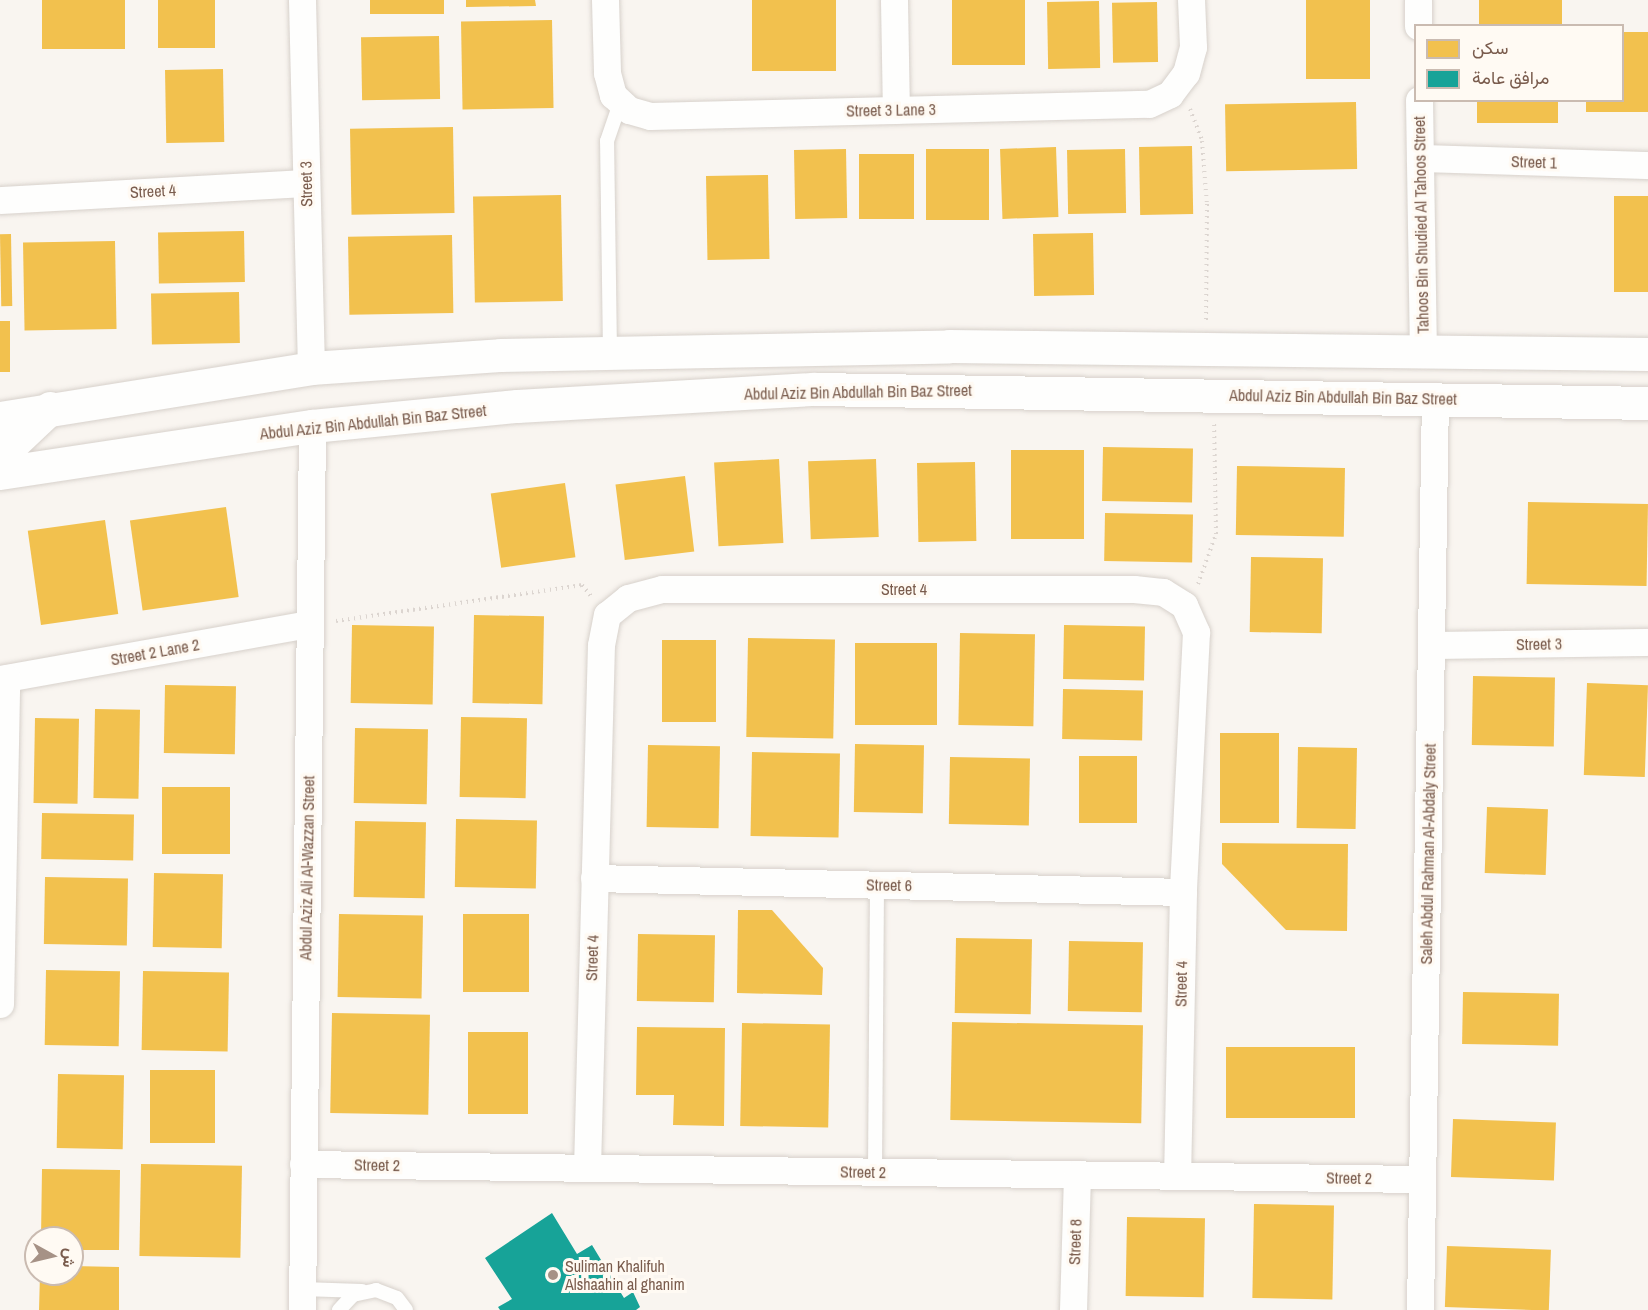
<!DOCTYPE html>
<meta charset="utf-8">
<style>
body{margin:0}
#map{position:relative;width:1648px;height:1310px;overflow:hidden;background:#f9f5f0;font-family:"Archivo Narrow",Vazirmatn,sans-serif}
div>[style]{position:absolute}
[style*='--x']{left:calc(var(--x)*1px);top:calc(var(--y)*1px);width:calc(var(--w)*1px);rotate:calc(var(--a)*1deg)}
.homes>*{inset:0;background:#f2c14e;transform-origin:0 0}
.public>*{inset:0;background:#17a398}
.path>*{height:4px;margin-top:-2px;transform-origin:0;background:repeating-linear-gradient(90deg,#dcd5d0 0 1.5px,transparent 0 6px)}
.roads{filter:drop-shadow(0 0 2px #d7d1cb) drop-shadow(0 0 2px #d7d1cb)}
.lane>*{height:14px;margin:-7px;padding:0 7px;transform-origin:7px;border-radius:7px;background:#fefefd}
.street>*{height:27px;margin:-13.5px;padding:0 13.5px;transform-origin:13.5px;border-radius:13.5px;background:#fefefd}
.secondary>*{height:33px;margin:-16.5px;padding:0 16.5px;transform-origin:16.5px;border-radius:16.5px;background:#fefefd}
.dots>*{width:16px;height:16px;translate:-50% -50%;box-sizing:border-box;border:3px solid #fffaf3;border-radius:50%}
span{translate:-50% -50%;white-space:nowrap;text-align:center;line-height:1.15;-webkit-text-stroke:6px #fffaf3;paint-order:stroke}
.street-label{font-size:16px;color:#7a5c4d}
.poi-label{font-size:16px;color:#7a5c4d}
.left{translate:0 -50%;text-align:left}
.legend{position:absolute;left:1414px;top:24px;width:210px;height:78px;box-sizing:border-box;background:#fffaf3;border:2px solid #cabbb1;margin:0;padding:8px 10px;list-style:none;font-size:18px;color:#7a5c4d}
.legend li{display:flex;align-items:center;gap:12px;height:30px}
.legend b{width:30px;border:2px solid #cabbb1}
.north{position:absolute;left:24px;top:1226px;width:60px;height:60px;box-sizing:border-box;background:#fffaf3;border:2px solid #cabbb1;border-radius:50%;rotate:98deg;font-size:16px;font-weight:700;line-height:24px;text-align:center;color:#7a5c4d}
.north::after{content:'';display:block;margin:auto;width:21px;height:27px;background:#a69286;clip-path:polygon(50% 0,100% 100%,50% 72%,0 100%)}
</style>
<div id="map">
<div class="homes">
<i style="left:42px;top:0;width:83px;height:49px"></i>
<i style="left:158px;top:0;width:57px;height:48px"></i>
<i style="left:370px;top:0;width:74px;height:14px"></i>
<i style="clip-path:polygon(466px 0,535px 0,536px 6px,466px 7px)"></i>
<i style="left:752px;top:0;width:84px;height:71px"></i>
<i style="left:952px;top:0;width:73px;height:65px"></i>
<i style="left:1306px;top:0;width:64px;height:79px"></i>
<i style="left:1479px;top:0;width:83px;height:26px"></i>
<i style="left:1099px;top:1px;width:67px;height:52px;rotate:89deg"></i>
<i style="left:1157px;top:2px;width:60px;height:45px;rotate:89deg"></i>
<i style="left:552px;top:20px;width:88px;height:91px;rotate:89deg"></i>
<i style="clip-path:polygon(1622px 32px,1648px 32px,1648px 112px,1586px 112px,1586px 100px,1622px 100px)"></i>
<i style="left:439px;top:36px;width:63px;height:78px;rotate:89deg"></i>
<i style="left:223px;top:69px;width:73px;height:58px;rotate:89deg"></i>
<i style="left:1477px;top:100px;width:81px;height:23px"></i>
<i style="left:1356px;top:102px;width:67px;height:131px;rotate:89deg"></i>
<i style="left:453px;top:127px;width:86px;height:103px;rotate:89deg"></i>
<i style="left:1192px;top:146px;width:68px;height:53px;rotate:89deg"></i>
<i style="left:1056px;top:147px;width:70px;height:56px;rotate:88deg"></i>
<i style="left:846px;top:149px;width:69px;height:52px;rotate:89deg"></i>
<i style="left:926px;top:149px;width:63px;height:71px"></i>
<i style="left:1125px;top:149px;width:64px;height:58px;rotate:89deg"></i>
<i style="left:859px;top:154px;width:55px;height:65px"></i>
<i style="left:768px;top:175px;width:84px;height:62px;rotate:89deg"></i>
<i style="left:561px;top:195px;width:106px;height:88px;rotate:89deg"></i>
<i style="left:1614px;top:196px;width:34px;height:96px"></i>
<i style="left:244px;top:231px;width:51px;height:86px;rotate:89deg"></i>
<i style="left:1093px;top:233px;width:62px;height:60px;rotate:89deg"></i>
<i style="left:11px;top:234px;width:72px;height:11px;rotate:89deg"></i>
<i style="left:452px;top:235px;width:78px;height:104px;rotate:89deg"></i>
<i style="left:115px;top:241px;width:88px;height:92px;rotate:89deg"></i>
<i style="left:239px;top:292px;width:51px;height:88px;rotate:89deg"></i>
<i style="left:0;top:321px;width:10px;height:51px"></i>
<i style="left:1103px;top:447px;width:90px;height:54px;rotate:1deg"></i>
<i style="left:1011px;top:450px;width:73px;height:89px"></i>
<i style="left:779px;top:459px;width:84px;height:65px;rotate:87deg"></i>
<i style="left:876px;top:459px;width:78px;height:68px;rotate:88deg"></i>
<i style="left:975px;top:462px;width:79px;height:58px;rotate:89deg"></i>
<i style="left:1237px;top:466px;width:108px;height:69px;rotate:1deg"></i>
<i style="left:685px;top:476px;width:76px;height:70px;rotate:83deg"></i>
<i style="left:565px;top:483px;width:75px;height:75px;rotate:82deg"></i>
<i style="left:1528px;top:502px;width:120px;height:82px;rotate:1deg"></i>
<i style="left:226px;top:507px;width:91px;height:97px;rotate:82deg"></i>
<i style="left:1105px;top:513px;width:88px;height:48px;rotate:1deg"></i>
<i style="left:105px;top:520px;width:95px;height:78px;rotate:82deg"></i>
<i style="left:1251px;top:557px;width:72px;height:75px;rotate:1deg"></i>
<i style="left:474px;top:615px;width:70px;height:88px;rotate:1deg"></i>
<i style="left:352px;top:625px;width:82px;height:78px;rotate:1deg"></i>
<i style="left:1064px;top:625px;width:81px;height:54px;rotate:1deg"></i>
<i style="left:960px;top:633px;width:75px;height:92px;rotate:1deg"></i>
<i style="left:748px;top:638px;width:87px;height:99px;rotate:1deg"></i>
<i style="left:662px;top:640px;width:54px;height:82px"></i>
<i style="left:855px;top:643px;width:82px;height:82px"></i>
<i style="left:1473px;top:676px;width:82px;height:69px;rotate:1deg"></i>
<i style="left:1587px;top:683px;width:61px;height:92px;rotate:2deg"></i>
<i style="left:165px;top:685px;width:71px;height:68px;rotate:1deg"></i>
<i style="left:1063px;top:689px;width:80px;height:50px;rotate:1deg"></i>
<i style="left:95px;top:709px;width:45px;height:89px;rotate:1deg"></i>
<i style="left:461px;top:717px;width:66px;height:80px;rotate:1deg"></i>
<i style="left:35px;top:718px;width:44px;height:85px;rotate:1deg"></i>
<i style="left:355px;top:728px;width:73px;height:75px;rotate:1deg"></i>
<i style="left:1220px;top:733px;width:59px;height:90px"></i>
<i style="left:855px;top:744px;width:69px;height:68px;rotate:1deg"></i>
<i style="left:648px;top:745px;width:72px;height:82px;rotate:1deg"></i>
<i style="left:1298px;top:747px;width:59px;height:81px;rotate:1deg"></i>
<i style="left:752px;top:752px;width:88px;height:84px;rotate:1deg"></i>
<i style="left:1079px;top:756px;width:58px;height:67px"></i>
<i style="left:950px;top:757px;width:80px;height:67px;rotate:1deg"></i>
<i style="left:162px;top:787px;width:68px;height:67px"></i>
<i style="left:1487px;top:807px;width:61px;height:66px;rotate:2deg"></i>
<i style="left:42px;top:813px;width:92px;height:46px;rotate:1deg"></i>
<i style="left:456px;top:819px;width:81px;height:68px;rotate:1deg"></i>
<i style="left:355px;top:821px;width:71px;height:76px;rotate:1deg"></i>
<i style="clip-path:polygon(1222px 843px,1348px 844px,1347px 931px,1286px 930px,1222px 864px)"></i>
<i style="left:154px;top:873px;width:69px;height:74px;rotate:1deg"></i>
<i style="left:45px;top:877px;width:83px;height:67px;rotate:1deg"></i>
<i style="clip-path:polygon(738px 910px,772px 910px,823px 968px,822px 995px,737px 993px)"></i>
<i style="left:339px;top:914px;width:84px;height:83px;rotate:1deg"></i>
<i style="left:463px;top:914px;width:66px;height:78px"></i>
<i style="left:638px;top:934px;width:77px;height:67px;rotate:1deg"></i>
<i style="left:956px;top:938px;width:76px;height:75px;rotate:1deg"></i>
<i style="left:1069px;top:941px;width:74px;height:70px;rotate:1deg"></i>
<i style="left:46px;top:970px;width:74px;height:75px;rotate:1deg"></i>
<i style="left:143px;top:971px;width:86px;height:79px;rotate:1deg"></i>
<i style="left:1463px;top:992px;width:96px;height:52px;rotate:1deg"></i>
<i style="left:332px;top:1013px;width:98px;height:100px;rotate:1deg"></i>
<i style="left:952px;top:1022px;width:191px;height:98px;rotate:1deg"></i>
<i style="left:742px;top:1023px;width:88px;height:103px;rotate:1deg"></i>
<i style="clip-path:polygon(637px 1027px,725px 1028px,724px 1126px,673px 1125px,674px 1095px,636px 1095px)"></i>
<i style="left:468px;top:1032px;width:60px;height:82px"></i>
<i style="left:1226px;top:1047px;width:129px;height:71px"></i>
<i style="left:150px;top:1070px;width:65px;height:73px"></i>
<i style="left:58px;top:1074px;width:66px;height:74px;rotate:1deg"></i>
<i style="left:1453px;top:1119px;width:103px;height:58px;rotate:2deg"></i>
<i style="left:141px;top:1164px;width:101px;height:92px;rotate:1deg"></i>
<i style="clip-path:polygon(42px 1169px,120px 1170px,119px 1250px,72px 1250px,72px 1238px,41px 1238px)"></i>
<i style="left:1254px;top:1204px;width:80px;height:94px;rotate:1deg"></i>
<i style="left:1127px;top:1217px;width:78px;height:79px;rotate:1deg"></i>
<i style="left:1447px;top:1246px;width:104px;height:61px;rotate:2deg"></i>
<i style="clip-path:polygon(72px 1266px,119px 1267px,119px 1310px,39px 1310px,40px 1274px,72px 1274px)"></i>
</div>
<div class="public">
<i style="clip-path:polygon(552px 1213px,577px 1254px,592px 1245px,624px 1298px,633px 1292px,640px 1307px,636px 1310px,500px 1310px,498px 1307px,512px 1299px,485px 1258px)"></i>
</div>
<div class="path">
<i style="--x:1190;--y:109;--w:34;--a:69"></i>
<i style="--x:1202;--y:141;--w:63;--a:85.5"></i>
<i style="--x:1207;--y:204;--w:117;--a:90.5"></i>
<i style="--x:1198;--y:584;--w:53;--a:-70.2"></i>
<i style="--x:1216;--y:534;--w:110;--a:-91"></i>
<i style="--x:336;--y:621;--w:249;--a:-8.3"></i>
<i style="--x:582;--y:585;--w:14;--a:51"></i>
</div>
<div class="roads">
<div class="lane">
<i style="--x:610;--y:352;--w:211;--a:-90.8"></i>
<i style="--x:607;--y:141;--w:39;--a:-71"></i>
<i style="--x:875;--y:1172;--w:287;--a:-89.6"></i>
<i style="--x:302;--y:1289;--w:60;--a:1.9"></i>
<i style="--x:339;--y:1310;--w:21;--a:-47"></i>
<i style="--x:353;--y:1295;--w:24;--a:-12"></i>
<i style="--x:376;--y:1290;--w:22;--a:21"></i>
<i style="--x:397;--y:1298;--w:15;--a:53"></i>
</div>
<div class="street">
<i style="--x:302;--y:0;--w:368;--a:88.6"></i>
<i style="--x:605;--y:0;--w:73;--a:88.4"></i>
<i style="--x:607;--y:73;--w:23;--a:75"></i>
<i style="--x:613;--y:95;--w:22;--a:43"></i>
<i style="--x:629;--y:110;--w:22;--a:16"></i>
<i style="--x:650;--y:116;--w:499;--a:-1.4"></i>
<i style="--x:1149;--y:104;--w:23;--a:-25"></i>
<i style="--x:1170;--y:94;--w:26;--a:-53"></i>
<i style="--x:1186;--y:73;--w:27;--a:-75"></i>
<i style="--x:1193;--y:47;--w:47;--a:-92.4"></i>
<i style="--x:894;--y:0;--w:110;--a:89"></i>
<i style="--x:1418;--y:0;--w:26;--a:90"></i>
<i style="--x:1419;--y:100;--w:250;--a:89.1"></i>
<i style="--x:1420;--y:158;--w:228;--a:1.8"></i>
<i style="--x:0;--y:200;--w:305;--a:-3.2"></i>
<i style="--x:1431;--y:645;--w:217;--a:-0.8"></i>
<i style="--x:0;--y:679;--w:314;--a:-10.1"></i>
<i style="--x:594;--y:878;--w:589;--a:1.36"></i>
<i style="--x:0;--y:1004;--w:326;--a:-88.9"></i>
<i style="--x:303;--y:1164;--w:1119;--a:0.77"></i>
<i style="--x:587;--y:1168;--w:523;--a:-88.47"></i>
<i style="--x:601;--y:645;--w:31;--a:-79"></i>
<i style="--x:607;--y:615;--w:27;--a:-39"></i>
<i style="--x:628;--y:598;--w:35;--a:-15"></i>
<i style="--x:662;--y:589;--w:472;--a:0"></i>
<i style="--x:1134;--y:589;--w:29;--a:6"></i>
<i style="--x:1163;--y:592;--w:25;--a:32"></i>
<i style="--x:1184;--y:605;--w:30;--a:66"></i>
<i style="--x:1196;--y:632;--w:260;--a:92.9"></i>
<i style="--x:1183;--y:892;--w:284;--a:91.2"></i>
<i style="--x:302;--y:1310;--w:884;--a:-89.35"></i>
<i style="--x:1073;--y:1310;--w:136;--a:-88.3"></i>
<i style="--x:1420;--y:1310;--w:912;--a:-89.06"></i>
</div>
<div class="secondary">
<i style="--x:0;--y:418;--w:315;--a:-9.1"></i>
<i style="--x:311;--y:368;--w:189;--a:-3.9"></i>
<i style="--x:500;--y:355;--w:449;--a:-1.1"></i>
<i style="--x:949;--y:346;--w:699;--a:0.66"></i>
<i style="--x:0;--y:446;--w:13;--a:-13"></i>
<i style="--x:13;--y:443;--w:51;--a:-43.4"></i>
<i style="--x:0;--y:473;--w:316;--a:-8.6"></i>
<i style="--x:312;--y:426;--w:206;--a:-5.6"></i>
<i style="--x:517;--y:406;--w:298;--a:-3.3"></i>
<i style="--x:815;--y:389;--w:833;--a:0.96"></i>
</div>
</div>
<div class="dots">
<i style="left:553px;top:1275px;background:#a69286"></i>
</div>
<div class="street-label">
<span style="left:891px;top:110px;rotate:-1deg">Street 3 Lane 3</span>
<span style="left:1534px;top:162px;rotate:2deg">Street 1</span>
<span style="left:306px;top:184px;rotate:-91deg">Street 3</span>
<span style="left:153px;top:191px;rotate:-3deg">Street 4</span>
<span style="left:1421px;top:225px;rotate:-91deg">Tahoos Bin Shudied Al Tahoos Street</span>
<span style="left:858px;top:392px;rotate:-1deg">Abdul Aziz Bin Abdullah Bin Baz Street</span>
<span style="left:1343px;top:397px;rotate:1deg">Abdul Aziz Bin Abdullah Bin Baz Street</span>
<span style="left:373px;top:422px;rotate:-6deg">Abdul Aziz Bin Abdullah Bin Baz Street</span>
<span style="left:904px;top:589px">Street 4</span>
<span style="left:1539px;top:644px;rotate:-1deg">Street 3</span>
<span style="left:155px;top:652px;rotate:-10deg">Street 2 Lane 2</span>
<span style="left:1428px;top:854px;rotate:-89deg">Saleh Abdul Rahman Al-Abdaly Street</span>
<span style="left:307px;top:868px;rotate:-89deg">Abdul Aziz Ali Al-Wazzan Street</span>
<span style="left:889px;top:885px;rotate:1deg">Street 6</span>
<span style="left:592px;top:958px;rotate:-88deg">Street 4</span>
<span style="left:1181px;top:984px;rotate:-89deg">Street 4</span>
<span style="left:377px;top:1165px;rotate:1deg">Street 2</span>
<span style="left:863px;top:1172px;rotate:1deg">Street 2</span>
<span style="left:1349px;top:1178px;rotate:1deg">Street 2</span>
<span style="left:1075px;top:1242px;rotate:-88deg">Street 8</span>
</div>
<div class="poi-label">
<span class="left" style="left:565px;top:1275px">Suliman Khalifuh<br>Alshaahin al ghanim</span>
</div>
<ul class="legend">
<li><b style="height:16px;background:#f2c14e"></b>سكن</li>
<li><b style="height:16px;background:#17a398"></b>مرافق عامة</li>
</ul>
<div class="north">ش</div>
</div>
